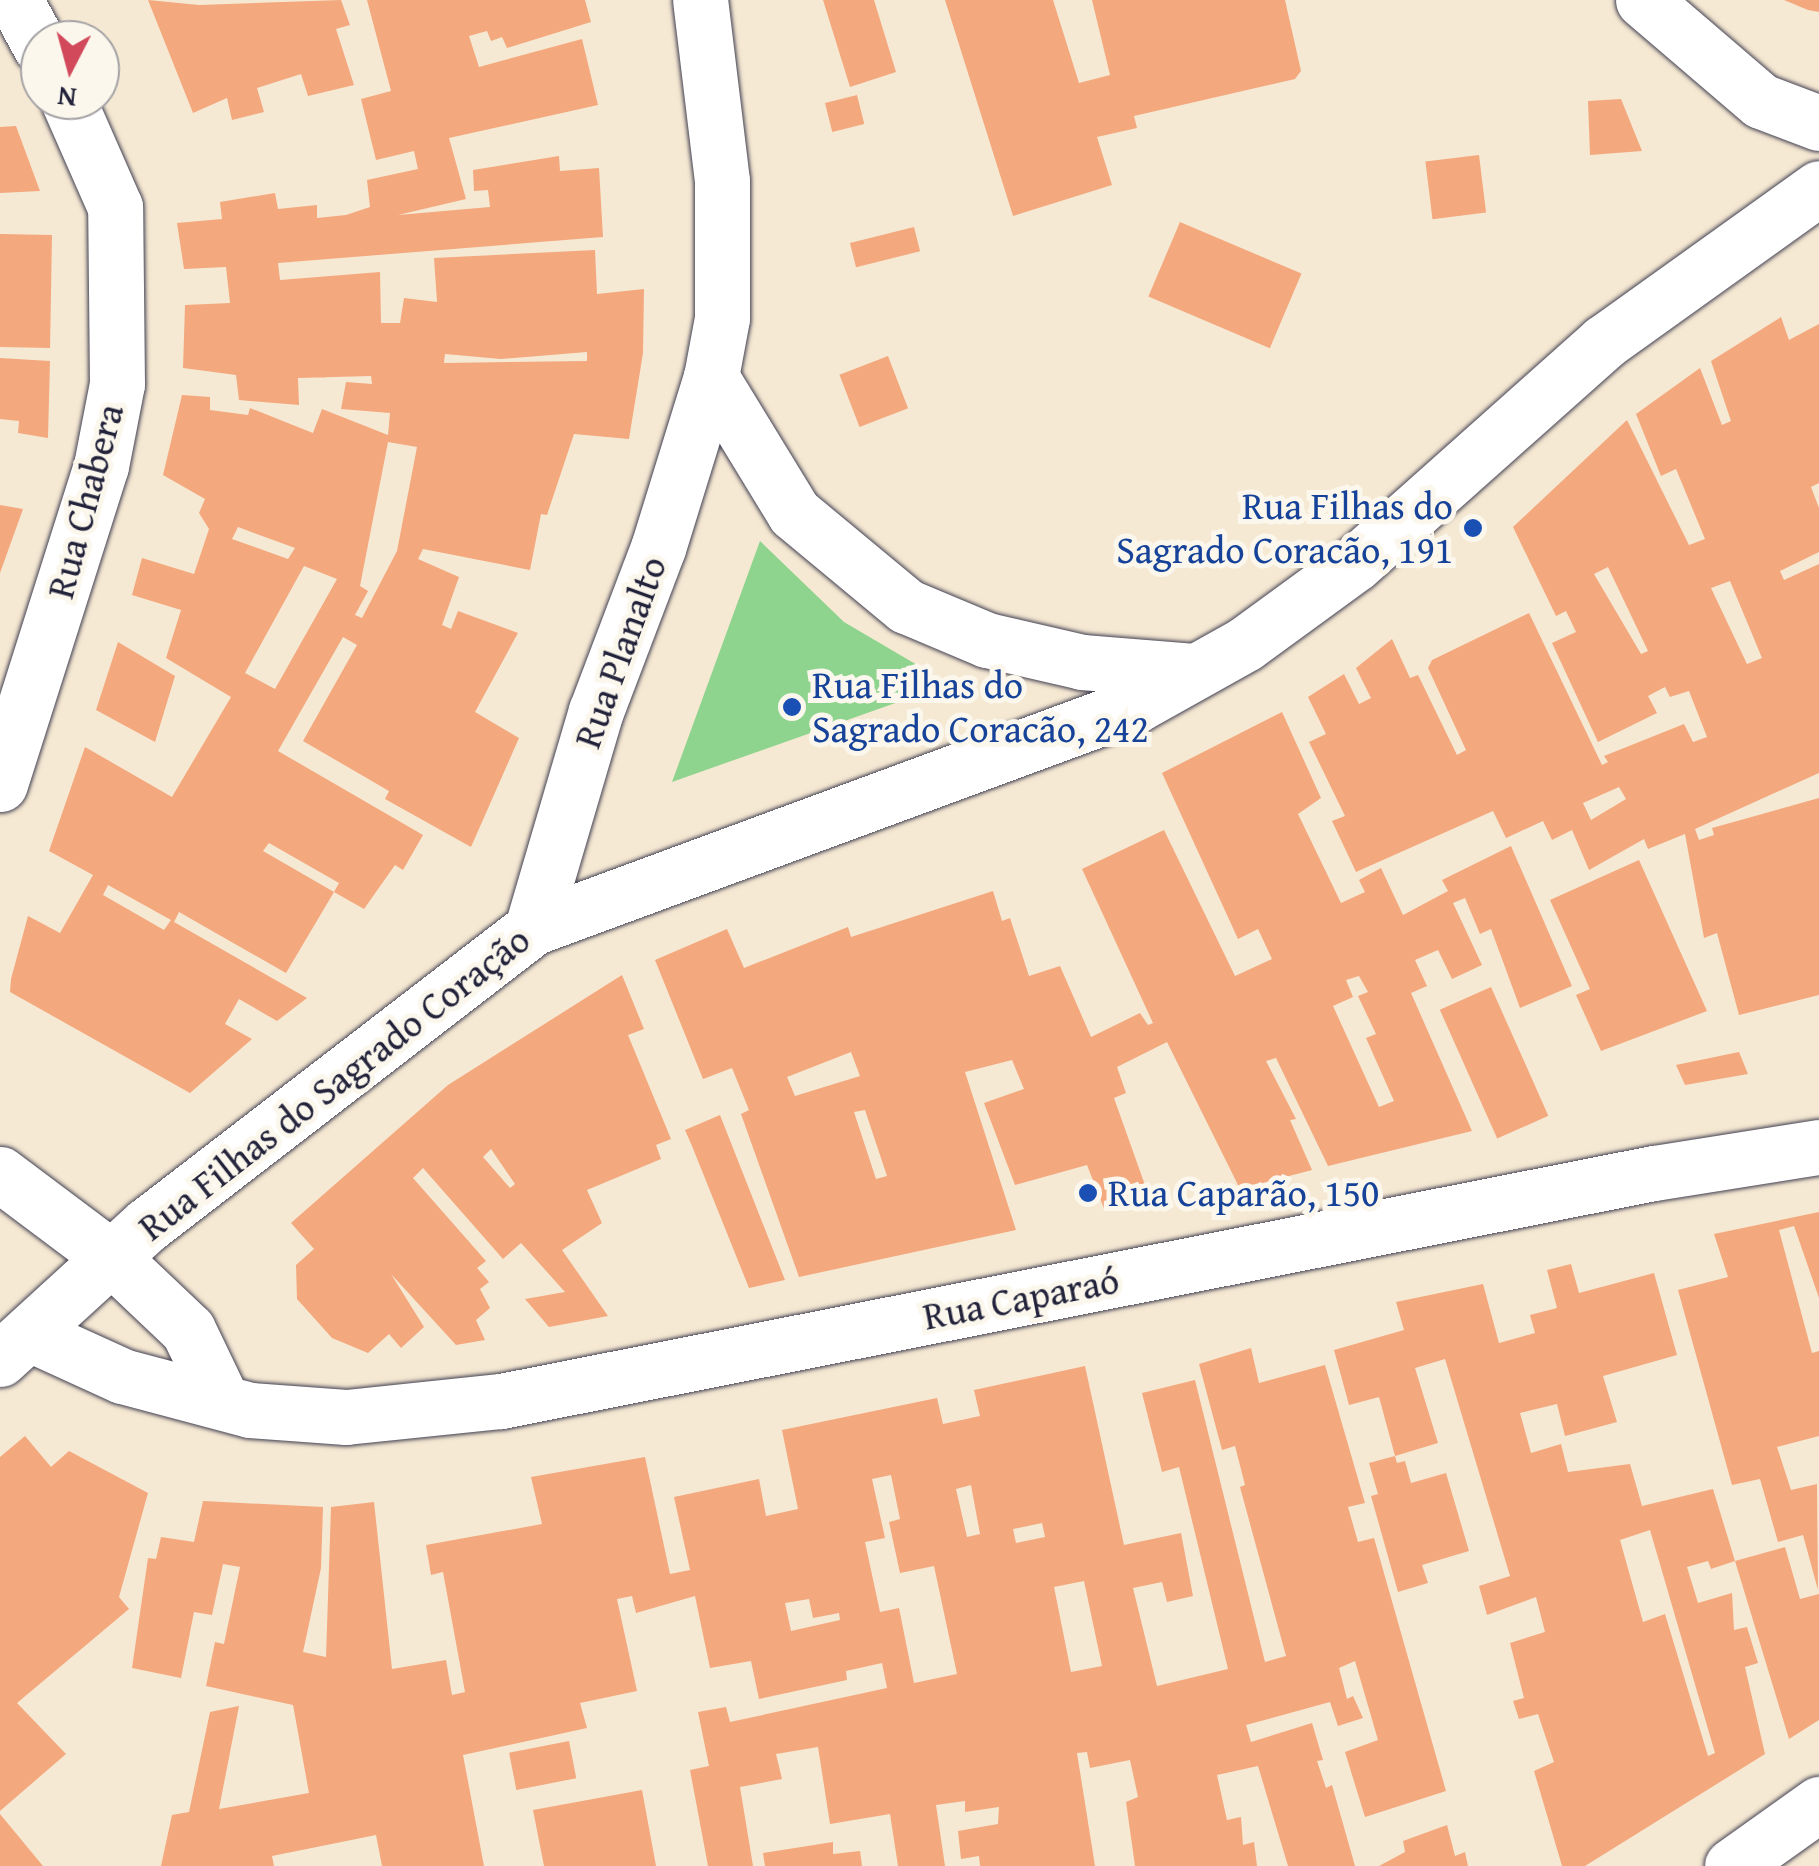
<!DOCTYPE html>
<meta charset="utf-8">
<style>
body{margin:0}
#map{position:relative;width:1819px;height:1866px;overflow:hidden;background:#f6e9d3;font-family:"Gentium Book Plus",serif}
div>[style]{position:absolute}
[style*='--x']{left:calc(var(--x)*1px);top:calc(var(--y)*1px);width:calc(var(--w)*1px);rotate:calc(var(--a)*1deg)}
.green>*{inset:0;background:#8fd48e}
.building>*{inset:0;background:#f3a87e;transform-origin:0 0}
.roads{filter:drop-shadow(0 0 2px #424052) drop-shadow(0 0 2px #424052)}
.minor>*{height:55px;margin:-27.5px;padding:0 27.5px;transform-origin:27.5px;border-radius:27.5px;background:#fff}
.dots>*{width:28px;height:28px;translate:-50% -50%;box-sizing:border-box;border:5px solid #fbf7ec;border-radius:50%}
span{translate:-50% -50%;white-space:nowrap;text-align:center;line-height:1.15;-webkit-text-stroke:10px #fbf7ec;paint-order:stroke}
.street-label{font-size:38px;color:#22223b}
.transit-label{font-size:38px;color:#164399}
.right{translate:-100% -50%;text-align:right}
.left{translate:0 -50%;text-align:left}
.north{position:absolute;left:20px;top:20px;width:100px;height:100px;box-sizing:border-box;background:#fbf7ec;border:2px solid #a4a2a5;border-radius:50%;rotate:186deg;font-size:28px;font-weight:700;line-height:40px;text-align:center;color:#22223b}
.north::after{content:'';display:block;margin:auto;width:35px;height:45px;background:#d1495b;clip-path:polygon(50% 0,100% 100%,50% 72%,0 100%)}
</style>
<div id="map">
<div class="green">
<i style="clip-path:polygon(760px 541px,844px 622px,924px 669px,932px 690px,672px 782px)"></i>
</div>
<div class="building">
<i style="clip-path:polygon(148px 0,199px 5px,341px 0,350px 25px,336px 29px,354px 85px,308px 96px,301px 74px,257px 88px,264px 112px,232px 120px,227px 98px,193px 113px)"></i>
<i style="clip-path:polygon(evenodd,367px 0,585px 0,591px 22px,507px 48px,502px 37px,491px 41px,487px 31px,469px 36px,479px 67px,582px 39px,598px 105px,449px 138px,466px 199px,398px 215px,490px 207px,488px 190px,474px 191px,473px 170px,559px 156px,560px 171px,599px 168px,603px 237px,278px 263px,280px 280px,380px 272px,381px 323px,400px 323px,404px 298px,437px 302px,434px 258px,595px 250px,597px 294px,644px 289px,643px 353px,629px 439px,574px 434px,547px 515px,541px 514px,530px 570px,423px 549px,418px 559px,459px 577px,442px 625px,451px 629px,458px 611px,518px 633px,475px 712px,519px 738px,471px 847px,385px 799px,389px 791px,303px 741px,357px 645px,343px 637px,278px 751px,423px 835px,403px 870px,395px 865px,364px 909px,334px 892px,339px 883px,269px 843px,263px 851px,334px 892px,286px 973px,179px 912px,174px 922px,307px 998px,277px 1021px,239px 999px,225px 1024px,252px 1039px,190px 1093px,10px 992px,11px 979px,28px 916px,60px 933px,93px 875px,49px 851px,85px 747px,172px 797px,231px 697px,166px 658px,181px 610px,132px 595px,142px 558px,194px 574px,209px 529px,199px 513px,205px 499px,163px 475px,182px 395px,210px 397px,210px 410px,248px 415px,250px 408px,313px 433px,322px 409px,388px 435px,390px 413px,341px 409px,346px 382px,372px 384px,371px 376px,298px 378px,299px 405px,239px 400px,236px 375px,183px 368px,185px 305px,230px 303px,226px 267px,184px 269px,177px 223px,222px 219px,220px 202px,275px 193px,278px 209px,317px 205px,317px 218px,346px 215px,370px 207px,367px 180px,418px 169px,414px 151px,376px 160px,361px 99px,391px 91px,367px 0,587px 352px,587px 361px,444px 363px,445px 354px,501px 359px,587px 352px,367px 0,388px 442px,417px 447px,397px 551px,362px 618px,355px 615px,368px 591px,360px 586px,388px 442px,367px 0,238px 527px,295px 548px,288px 559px,232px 539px,238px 527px,367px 0,304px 566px,337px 579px,275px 689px,245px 673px,304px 566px,367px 0,108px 885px,171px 920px,164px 930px,103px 895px,108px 885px)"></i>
<i style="clip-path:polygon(823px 0,874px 0,896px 72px,850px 87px)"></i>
<i style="clip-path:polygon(945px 0,1053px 0,1079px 83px,1110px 75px,1092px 0,1285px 0,1301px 71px,1295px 79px,1134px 116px,1137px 128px,1097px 137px,1112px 185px,1013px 216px)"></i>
<i style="clip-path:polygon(1784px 0,1819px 0,1819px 12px,1808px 10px)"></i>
<i style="left:857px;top:95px;width:30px;height:33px;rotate:76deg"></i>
<i style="clip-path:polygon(1621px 99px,1642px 151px,1590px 155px,1588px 101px)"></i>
<i style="clip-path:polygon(16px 126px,40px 191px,0 193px,0 127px)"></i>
<i style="left:1479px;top:155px;width:58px;height:54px;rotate:83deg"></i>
<i style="left:1180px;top:222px;width:132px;height:81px;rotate:23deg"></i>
<i style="left:914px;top:227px;width:25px;height:66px;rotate:76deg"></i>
<i style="left:52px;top:235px;width:113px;height:52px;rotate:91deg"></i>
<i style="clip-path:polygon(evenodd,1781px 317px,1789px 340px,1819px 324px,1819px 483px,1811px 487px,1819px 508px,1819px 552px,1780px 571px,1784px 580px,1819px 564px,1819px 773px,1695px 829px,1699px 840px,1714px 835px,1712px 828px,1819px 798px,1819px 995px,1739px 1015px,1717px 933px,1704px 938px,1685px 834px,1648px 849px,1644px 839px,1589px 870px,1572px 830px,1552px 840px,1543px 821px,1506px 838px,1493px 811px,1356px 872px,1332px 821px,1345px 816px,1309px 742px,1326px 734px,1308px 697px,1344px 674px,1359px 704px,1371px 698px,1356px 668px,1392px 639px,1410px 678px,1418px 675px,1457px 755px,1466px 750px,1428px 668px,1432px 660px,1529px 613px,1602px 765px,1608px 762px,1604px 756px,1684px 724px,1693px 742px,1707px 737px,1689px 691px,1670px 697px,1665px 687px,1648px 696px,1657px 713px,1598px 742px,1552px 643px,1576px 632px,1566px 611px,1556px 616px,1513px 527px,1627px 420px,1689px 545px,1705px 539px,1676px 469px,1661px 476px,1636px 414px,1700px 368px,1722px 425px,1731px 421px,1711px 361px,1781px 317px,1608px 567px,1648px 651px,1641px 654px,1594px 574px,1608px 567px,1781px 317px,1730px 581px,1762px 658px,1747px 664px,1711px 588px,1730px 581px,1781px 317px,1619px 787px,1626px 799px,1591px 820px,1583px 803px,1619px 787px)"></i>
<i style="left:888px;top:356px;width:56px;height:52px;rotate:69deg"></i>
<i style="clip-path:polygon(0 358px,50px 361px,48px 438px,18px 433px,19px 421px,0 419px)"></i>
<i style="clip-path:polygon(0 505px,23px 509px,0 573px)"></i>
<i style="clip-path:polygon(118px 642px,175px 676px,155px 742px,96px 710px)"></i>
<i style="clip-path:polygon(evenodd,1282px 712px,1321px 798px,1298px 814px,1341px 903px,1365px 892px,1359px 880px,1381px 868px,1403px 915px,1448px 891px,1442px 880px,1511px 846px,1572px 986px,1520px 1008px,1491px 929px,1480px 934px,1465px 898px,1453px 903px,1482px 965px,1452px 979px,1438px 950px,1415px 960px,1427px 986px,1411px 993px,1472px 1131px,1328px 1166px,1276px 1058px,1266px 1061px,1296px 1119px,1290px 1120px,1312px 1170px,1240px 1189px,1167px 1042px,1117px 1067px,1126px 1093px,1114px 1098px,1151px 1202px,1105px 1211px,1087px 1165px,1015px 1185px,984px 1103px,1024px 1089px,1012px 1060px,965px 1072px,1016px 1230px,799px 1277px,741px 1114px,749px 1110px,732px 1068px,703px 1079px,655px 960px,727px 929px,744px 968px,848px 927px,851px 937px,993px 891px,1002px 921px,1010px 918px,1029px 976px,1060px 966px,1091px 1037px,1140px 1013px,1148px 1025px,1153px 1023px,1082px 869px,1164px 830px,1235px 976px,1272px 959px,1258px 929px,1238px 939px,1162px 773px,1282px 712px,1359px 976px,1368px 992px,1358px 996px,1376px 1034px,1366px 1038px,1394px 1101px,1379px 1107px,1333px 1006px,1353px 997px,1346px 980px,1359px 976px,1282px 712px,851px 1052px,860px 1076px,795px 1096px,787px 1077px,851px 1052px,1282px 712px,865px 1110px,887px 1176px,876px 1179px,854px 1112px,865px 1110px)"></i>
<i style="clip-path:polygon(1639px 860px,1707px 1011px,1601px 1051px,1576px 995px,1590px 989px,1550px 900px)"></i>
<i style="clip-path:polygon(evenodd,622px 975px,644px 1029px,628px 1035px,671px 1139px,656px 1145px,661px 1159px,587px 1190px,602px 1223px,562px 1250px,608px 1316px,549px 1327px,525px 1299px,565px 1292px,521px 1243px,503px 1259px,423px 1168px,413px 1178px,486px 1261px,477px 1268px,489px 1282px,480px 1289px,490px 1308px,476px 1320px,485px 1340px,456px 1345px,391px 1274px,424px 1327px,401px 1348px,389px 1334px,368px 1353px,332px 1338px,297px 1299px,296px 1265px,314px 1249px,291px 1223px,448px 1085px,622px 975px,491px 1149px,515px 1184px,510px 1188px,483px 1157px,491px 1149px)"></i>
<i style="left:1491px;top:987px;width:141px;height:56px;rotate:66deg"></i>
<i style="clip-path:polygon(1739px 1052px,1748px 1074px,1685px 1085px,1676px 1065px)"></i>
<i style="clip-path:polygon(720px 1115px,785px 1280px,749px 1288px,692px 1146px,685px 1130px)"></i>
<i style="clip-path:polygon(1819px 1212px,1819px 1298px,1794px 1226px,1779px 1230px,1812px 1353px,1819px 1351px,1819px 1436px,1777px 1447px,1791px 1490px,1817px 1484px,1818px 1590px,1803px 1535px,1778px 1542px,1760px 1479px,1732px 1485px,1678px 1290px,1728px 1277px,1714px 1234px)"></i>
<i style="clip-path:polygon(evenodd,1571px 1264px,1579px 1293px,1654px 1273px,1677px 1355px,1603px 1376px,1617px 1422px,1565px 1436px,1557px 1404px,1520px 1413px,1531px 1453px,1561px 1444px,1568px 1472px,1630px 1464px,1642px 1506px,1713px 1489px,1735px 1561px,1711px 1569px,1708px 1561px,1687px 1567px,1698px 1603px,1732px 1593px,1734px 1630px,1747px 1627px,1758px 1663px,1745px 1667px,1765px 1754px,1585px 1866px,1562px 1866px,1534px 1771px,1554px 1762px,1538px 1714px,1519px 1719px,1513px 1701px,1524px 1698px,1510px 1643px,1545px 1632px,1536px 1597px,1487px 1615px,1479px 1586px,1510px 1576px,1445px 1359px,1415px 1368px,1438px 1443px,1395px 1456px,1379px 1397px,1349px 1405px,1334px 1350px,1404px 1330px,1396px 1302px,1483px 1284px,1499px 1343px,1535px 1333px,1530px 1315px,1557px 1308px,1547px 1270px,1571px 1264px,1650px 1530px,1715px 1753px,1708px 1756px,1665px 1614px,1643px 1622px,1620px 1540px,1650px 1530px)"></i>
<i style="clip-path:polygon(evenodd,1251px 1348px,1259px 1383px,1325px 1365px,1365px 1503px,1348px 1507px,1358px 1542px,1374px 1538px,1446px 1791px,1365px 1817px,1345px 1752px,1378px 1740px,1355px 1661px,1339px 1668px,1347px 1699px,1353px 1696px,1363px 1718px,1338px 1726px,1330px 1702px,1246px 1725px,1251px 1742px,1312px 1723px,1323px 1760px,1317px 1761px,1326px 1788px,1332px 1785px,1355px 1866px,1288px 1866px,1258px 1766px,1217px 1775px,1227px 1820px,1241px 1817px,1243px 1845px,1254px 1842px,1257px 1866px,1135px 1866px,1126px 1802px,1138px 1797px,1130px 1760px,1090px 1768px,1087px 1752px,1077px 1753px,1095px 1866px,980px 1866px,979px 1856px,961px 1859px,958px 1831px,998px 1824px,999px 1807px,965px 1812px,965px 1801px,936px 1805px,945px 1866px,898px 1866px,890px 1814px,830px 1824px,818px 1747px,776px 1754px,782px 1779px,740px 1787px,753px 1866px,708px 1866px,690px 1770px,709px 1766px,698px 1712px,726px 1707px,730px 1722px,887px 1688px,882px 1663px,846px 1671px,847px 1680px,759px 1699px,751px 1661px,710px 1668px,695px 1596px,636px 1613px,632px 1596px,617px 1599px,637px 1691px,580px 1703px,587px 1728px,463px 1755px,484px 1866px,382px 1866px,376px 1835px,272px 1856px,274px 1866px,161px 1866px,172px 1815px,189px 1812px,210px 1712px,239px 1706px,219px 1809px,309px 1793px,293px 1705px,206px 1686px,215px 1642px,224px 1644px,240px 1567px,223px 1564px,212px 1615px,194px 1612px,181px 1678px,132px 1668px,148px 1558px,156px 1559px,161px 1537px,194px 1542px,203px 1501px,323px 1507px,321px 1568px,303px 1652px,326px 1657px,331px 1507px,374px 1502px,392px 1669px,446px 1660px,452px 1695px,465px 1692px,443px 1572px,431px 1575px,426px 1545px,542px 1524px,531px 1477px,645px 1457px,670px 1574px,690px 1570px,674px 1497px,759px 1479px,766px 1516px,798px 1509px,782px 1430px,937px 1398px,943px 1424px,980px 1416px,974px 1390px,1085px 1366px,1124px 1545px,1181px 1533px,1193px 1596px,1167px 1602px,1162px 1582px,1133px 1588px,1157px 1686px,1228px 1669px,1179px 1467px,1162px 1472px,1142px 1393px,1195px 1380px,1265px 1662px,1286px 1656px,1240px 1487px,1245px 1485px,1235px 1446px,1222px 1450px,1199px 1364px,1251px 1348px,891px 1475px,900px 1519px,889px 1522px,900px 1573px,934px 1566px,957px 1674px,914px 1683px,899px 1608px,880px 1612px,865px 1542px,885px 1538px,872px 1479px,891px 1475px,1251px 1348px,971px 1485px,980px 1534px,967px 1537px,956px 1489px,971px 1485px,1251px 1348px,1042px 1523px,1045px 1537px,1016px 1543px,1013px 1529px,1042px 1523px,1251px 1348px,1084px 1581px,1102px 1666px,1071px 1672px,1054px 1587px,1084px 1581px,1251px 1348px,809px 1599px,813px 1618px,839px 1613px,840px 1620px,791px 1631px,785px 1603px,809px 1599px)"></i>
<i style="clip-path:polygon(25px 1436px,51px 1467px,69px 1451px,148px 1493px,119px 1597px,129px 1609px,17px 1703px,66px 1754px,0 1811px,0 1457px)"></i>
<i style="clip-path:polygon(1395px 1456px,1397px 1463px,1405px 1461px,1411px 1483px,1446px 1473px,1469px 1551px,1422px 1565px,1428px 1583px,1398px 1592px,1371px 1496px,1378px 1494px,1369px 1463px)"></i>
<i style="clip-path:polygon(1785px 1547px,1800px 1599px,1819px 1594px,1819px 1720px,1789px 1739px,1735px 1561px)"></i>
<i style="left:569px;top:1741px;width:38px;height:61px;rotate:79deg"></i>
<i style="clip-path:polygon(642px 1790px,656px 1866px,544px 1866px,533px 1810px)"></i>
<i style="clip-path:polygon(0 1814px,43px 1866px,0 1866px)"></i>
<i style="clip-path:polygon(1447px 1825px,1455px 1856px,1465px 1852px,1468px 1866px,1379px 1866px,1405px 1852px,1403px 1841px)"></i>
<i style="clip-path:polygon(833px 1842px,833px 1854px,860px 1851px,862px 1866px,765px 1866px,763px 1853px)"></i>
</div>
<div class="roads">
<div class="minor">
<i style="--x:15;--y:0;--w:52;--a:61.5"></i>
<i style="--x:1643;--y:0;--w:155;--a:40.6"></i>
<i style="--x:1761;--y:101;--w:62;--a:20.8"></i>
<i style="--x:711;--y:377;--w:159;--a:58.6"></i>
<i style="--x:794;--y:513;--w:146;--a:39.7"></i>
<i style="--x:906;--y:606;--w:88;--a:22.8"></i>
<i style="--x:987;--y:640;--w:98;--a:13"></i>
<i style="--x:1082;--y:662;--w:112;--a:4.6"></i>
<i style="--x:0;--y:784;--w:334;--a:-72.4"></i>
<i style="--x:101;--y:466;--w:84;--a:-79"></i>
<i style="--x:117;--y:384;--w:177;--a:-90.6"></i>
<i style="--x:115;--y:207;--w:117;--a:-113.7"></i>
<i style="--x:532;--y:928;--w:226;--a:-73.6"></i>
<i style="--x:596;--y:711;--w:174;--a:-69.2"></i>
<i style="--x:658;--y:548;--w:179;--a:-72.8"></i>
<i style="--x:711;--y:377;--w:60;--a:-79.4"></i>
<i style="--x:722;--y:318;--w:137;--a:-90"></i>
<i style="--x:722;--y:181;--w:182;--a:-96.9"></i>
<i style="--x:0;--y:1174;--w:140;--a:36.9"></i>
<i style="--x:112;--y:1258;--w:105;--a:43.5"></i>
<i style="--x:188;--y:1330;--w:79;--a:64.4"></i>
<i style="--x:30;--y:1334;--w:101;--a:24.5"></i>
<i style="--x:122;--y:1376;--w:132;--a:14.9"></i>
<i style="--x:250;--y:1410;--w:96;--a:4.2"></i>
<i style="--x:346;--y:1417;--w:156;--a:-5.9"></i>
<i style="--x:501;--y:1401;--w:1175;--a:-11.19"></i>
<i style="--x:1654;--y:1173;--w:167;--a:-9"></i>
<i style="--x:0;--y:1359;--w:199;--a:-42.4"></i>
<i style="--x:147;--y:1225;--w:486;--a:-37.6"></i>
<i style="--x:532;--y:928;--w:644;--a:-20.26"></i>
<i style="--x:1136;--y:705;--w:125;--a:-29.2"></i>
<i style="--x:1245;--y:644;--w:137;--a:-36.1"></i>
<i style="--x:1356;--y:563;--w:332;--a:-41.7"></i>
<i style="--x:1604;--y:342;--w:264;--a:-35.6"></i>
<i style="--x:1732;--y:1866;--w:107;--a:-35.5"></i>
</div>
</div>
<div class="dots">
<i style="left:1473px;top:528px;background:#1a4fb4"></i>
<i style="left:792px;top:707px;background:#1a4fb4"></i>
<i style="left:1088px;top:1193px;background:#1a4fb4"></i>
</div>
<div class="street-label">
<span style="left:85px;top:501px;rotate:-75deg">Rua Chabera</span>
<span style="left:620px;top:652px;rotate:-70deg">Rua Planalto</span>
<span style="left:334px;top:1083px;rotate:-38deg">Rua Filhas do Sagrado Coração</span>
<span style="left:1021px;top:1298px;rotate:-11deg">Rua Caparaó</span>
</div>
<div class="transit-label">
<span class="right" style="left:1453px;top:528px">Rua Filhas do<br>Sagrado Coracão, 191</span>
<span class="left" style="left:812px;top:707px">Rua Filhas do<br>Sagrado Coracão, 242</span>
<span class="left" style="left:1108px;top:1193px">Rua Caparão, 150</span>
</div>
<div class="north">N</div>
</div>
